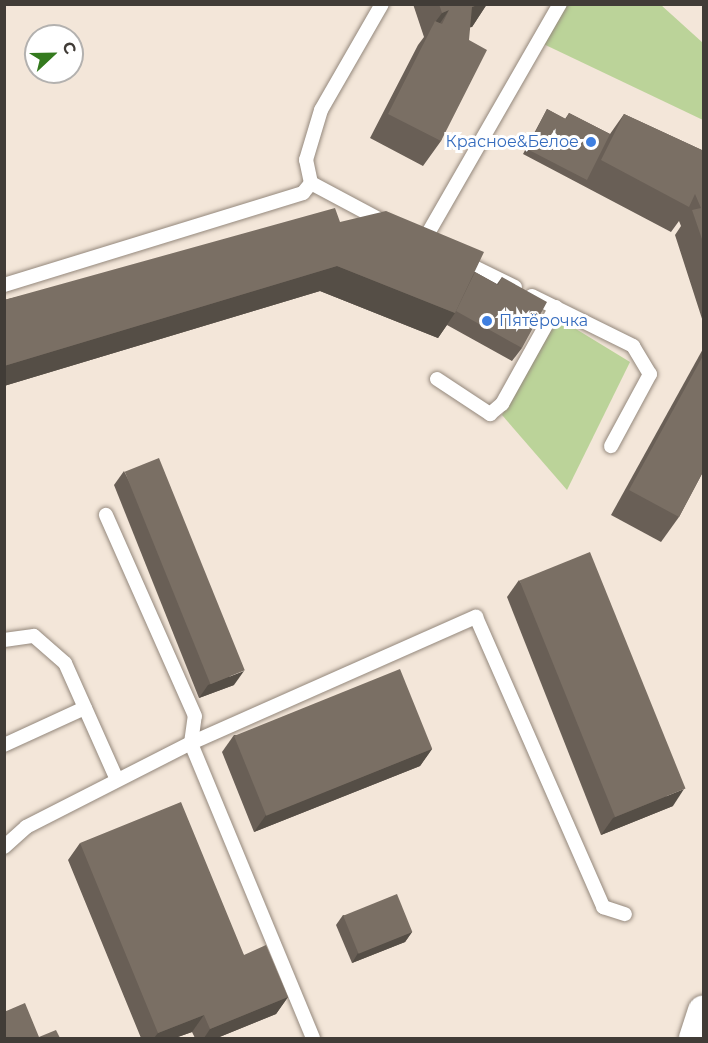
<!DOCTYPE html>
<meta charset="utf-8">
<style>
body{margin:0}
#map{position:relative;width:708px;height:1043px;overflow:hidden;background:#f3e6d9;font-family:Montserrat,sans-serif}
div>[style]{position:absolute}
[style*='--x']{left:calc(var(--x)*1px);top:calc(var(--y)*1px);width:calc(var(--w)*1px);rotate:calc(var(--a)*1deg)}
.green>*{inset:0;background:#bbd399}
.roads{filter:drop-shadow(0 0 2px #94887c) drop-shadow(0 0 2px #94887c)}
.lane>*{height:14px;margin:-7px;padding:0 7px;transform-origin:7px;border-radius:7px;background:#fff}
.secondary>*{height:33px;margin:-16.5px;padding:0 16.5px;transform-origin:16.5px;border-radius:16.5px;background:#fff}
.wall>*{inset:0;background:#695f56}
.shaded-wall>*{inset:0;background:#554e46}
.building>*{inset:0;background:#7a6f64;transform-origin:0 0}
.dots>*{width:16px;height:16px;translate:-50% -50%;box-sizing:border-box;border:3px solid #fff;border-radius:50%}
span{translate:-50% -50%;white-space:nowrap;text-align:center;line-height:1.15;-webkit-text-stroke:6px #fff;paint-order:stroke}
.shop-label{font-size:16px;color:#366cbe}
.right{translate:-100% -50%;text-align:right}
.left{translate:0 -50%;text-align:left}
.frame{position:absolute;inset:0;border:6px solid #413c37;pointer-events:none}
.north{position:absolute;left:24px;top:24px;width:60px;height:60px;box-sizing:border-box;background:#fff;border:2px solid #b3b1af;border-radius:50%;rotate:68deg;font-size:16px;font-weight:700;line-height:24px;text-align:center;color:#413c37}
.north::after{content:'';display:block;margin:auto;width:21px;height:27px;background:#347a1e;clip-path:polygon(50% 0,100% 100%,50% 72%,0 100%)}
</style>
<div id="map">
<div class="green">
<i style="clip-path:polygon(555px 5px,661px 5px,703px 43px,703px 120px,535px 40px)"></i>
<i style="clip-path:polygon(558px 318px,630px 362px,567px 490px,502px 415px)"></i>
</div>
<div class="roads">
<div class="lane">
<i style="--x:311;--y:183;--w:85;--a:28.1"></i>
<i style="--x:423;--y:242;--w:275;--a:-60.1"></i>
<i style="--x:462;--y:261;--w:59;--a:26.1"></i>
<i style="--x:4;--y:285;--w:313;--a:-17.1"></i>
<i style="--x:303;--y:193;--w:13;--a:-51"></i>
<i style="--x:311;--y:183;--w:24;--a:-102"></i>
<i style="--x:306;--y:160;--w:52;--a:-73.3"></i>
<i style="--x:321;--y:110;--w:122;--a:-60.1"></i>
<i style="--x:532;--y:296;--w:113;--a:26.3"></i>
<i style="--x:633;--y:346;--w:33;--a:59"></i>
<i style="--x:650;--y:374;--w:82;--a:118.4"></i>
<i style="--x:437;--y:379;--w:64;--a:33.4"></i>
<i style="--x:490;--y:414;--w:16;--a:-40"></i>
<i style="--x:502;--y:404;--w:111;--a:-60.9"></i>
<i style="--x:4;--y:640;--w:30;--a:-8"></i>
<i style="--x:34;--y:636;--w:41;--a:41.1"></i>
<i style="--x:65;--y:663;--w:128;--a:66"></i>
<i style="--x:4;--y:745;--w:89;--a:-24.6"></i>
<i style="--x:4;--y:847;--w:30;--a:-42"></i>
<i style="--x:26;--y:827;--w:185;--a:-27"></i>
<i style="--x:191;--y:743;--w:27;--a:-82"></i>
<i style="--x:195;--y:716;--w:220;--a:-113.9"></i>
<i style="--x:313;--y:1038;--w:319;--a:-112.5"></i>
<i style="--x:191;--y:743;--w:312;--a:-23.9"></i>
<i style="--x:476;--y:617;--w:317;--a:66.3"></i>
<i style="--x:603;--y:907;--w:23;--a:18"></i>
</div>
<div class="secondary">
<i style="--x:695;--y:1038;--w:28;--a:-72"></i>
</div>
</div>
<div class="wall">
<i style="clip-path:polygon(413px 4px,487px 4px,472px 27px,470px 27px,441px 141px,423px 166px,370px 138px,418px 45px,424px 37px)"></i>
<i style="clip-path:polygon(547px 109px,565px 119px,569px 113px,610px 134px,624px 114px,704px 151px,704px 325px,675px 235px,681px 226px,679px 221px,671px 232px,523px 154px)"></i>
<i style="clip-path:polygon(340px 222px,475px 272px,497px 284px,502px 277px,522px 348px,512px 361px,447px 325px,438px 338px,320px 291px,4px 386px,4px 300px)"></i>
<i style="clip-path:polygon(704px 347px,704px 470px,679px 517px,661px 542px,611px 515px)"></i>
<i style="clip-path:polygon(124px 471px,234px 685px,199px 698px,114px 485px)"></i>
<i style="clip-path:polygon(519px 580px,673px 806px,601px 835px,507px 597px)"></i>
<i style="clip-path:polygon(234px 735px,432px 749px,420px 766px,254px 832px,222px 752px)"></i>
<i style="clip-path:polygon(80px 843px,244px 955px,288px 997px,276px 1014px,217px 1038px,195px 1038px,192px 1032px,175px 1038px,141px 1038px,68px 860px)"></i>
<i style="clip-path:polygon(343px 915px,412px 932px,405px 942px,352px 963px,336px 925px)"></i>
</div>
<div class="shaded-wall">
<i style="clip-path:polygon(480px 4px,487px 4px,472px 27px,455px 31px,472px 7px)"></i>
<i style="clip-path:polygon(449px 10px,432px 35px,433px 25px,442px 13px)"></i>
<i style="clip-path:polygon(337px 266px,455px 313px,438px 338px,320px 291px,4px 386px,4px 366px)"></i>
<i style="clip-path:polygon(244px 671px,234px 685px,199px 698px,208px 685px)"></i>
<i style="clip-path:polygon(432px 749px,420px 766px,254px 832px,266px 815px)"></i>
<i style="clip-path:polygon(684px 789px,673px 806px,601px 835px,613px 818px)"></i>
<i style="clip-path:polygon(412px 932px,405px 942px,352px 963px,358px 953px)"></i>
<i style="clip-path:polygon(288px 997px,276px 1014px,217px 1038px,204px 1038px,210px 1029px)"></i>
<i style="clip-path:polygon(204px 1015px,192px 1032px,175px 1038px,154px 1038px,158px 1033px)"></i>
</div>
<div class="building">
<i style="clip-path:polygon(439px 4px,480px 4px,472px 7px,469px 40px,487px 50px,441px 141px,388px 114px,435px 21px,442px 24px,449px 10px,442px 13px)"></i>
<i style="clip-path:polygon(547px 109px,566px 119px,569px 113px,610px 134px,587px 180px,527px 149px)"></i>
<i style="clip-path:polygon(624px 114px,704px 151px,704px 245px,692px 210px,701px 208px,695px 194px,689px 207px,601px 160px)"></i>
<i style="clip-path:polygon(335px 208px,340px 222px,386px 211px,484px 252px,455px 313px,337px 266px,4px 366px,4px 300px)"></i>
<i style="clip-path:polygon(475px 272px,498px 285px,502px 277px,547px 302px,522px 348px,456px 311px)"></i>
<i style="clip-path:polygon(704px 354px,704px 470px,679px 517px,629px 490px)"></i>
<i style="left:159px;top:458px;width:229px;height:37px;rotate:68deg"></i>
<i style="left:590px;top:552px;width:255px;height:76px;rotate:68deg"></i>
<i style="left:400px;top:669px;width:86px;height:179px;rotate:68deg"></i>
<i style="clip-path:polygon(181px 802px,244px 955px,266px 945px,288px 997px,210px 1029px,204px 1015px,158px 1033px,80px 843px)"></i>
<i style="left:397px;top:894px;width:41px;height:58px;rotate:68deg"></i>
<i style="clip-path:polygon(25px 1003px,39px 1037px,56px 1030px,60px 1038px,4px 1038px,4px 1037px,6px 1036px,4px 1033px,4px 1012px)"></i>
</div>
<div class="dots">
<i style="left:591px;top:142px;background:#3f7fe0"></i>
<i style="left:487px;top:321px;background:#3f7fe0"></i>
</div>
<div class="shop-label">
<span class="right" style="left:579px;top:142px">Красное&amp;Белое</span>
<span class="left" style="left:499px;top:321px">Пятёрочка</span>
</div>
<div class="frame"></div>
<div class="north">С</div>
</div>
